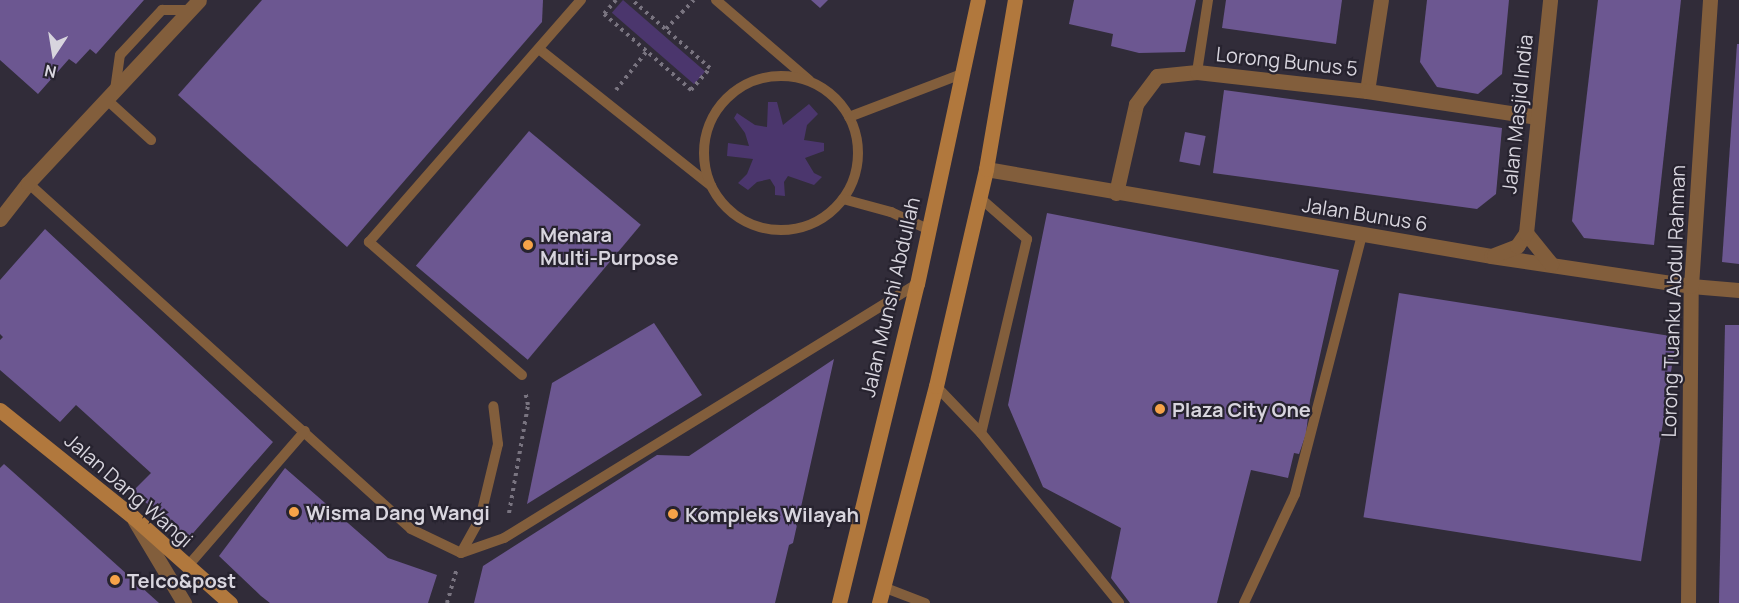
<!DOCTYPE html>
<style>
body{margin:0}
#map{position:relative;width:1739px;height:603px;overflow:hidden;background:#312c39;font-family:Manrope,sans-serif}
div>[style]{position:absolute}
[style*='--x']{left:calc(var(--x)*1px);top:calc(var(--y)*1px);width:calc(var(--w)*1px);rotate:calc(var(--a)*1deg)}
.water>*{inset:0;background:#4b366d;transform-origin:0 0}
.building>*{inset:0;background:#6c5791;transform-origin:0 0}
.path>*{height:4px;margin-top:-2px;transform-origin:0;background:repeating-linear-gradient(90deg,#797480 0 3px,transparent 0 7.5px)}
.lane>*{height:10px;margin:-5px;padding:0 5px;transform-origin:5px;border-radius:5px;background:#825e3c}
.lane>.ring{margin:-5px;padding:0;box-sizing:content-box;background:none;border:10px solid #825e3c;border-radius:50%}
.street>*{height:15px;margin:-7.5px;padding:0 7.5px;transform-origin:7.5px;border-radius:7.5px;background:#825e3c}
.secondary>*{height:15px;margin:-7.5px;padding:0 7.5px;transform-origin:7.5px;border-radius:7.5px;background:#b1783d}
.dots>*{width:16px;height:16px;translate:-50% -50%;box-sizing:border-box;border:3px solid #27232f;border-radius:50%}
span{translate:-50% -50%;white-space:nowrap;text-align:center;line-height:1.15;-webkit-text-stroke:4.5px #27232f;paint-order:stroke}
.street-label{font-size:20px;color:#d8d5de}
.poi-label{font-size:20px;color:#d8d5de;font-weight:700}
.left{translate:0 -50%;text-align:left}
.north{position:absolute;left:24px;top:24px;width:60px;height:60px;-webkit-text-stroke:4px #27232f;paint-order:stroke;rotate:192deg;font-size:16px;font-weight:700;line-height:24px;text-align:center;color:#d8d5de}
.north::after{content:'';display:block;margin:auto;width:21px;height:27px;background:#d8d5de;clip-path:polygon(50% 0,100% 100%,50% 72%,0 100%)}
</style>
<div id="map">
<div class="water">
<i style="left:623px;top:0;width:109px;height:17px;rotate:41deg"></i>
<i style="clip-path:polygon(768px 102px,777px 102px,783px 125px,809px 104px,818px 114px,807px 125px,804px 140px,824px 143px,824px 151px,805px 158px,814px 173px,822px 177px,814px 185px,788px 176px,784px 182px,785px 196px,775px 195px,775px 187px,770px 179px,757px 182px,748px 190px,738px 183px,747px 174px,753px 159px,727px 156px,728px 143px,749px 146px,745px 133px,734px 118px,737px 113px,755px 125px,767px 127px)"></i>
</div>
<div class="building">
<i style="clip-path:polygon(0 0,144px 0,96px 54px,90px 49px,76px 64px,69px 59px,38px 94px,0 60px)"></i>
<i style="clip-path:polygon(262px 0,543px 0,542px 22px,347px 247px,178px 95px)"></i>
<i style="clip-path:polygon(811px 0,828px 0,820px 8px)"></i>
<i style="clip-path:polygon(1074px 0,1196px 0,1185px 52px,1139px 53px,1111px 46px,1113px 34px,1069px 24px)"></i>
<i style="clip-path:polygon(1226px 0,1342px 0,1336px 44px,1222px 28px)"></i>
<i style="clip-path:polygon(1427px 0,1509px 0,1502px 74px,1478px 94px,1437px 87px,1420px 62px)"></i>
<i style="clip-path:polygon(1598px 0,1681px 0,1654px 245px,1584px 238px,1572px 221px)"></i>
<i style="clip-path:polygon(1737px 44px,1739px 44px,1739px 264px,1722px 262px)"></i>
<i style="clip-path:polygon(1224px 90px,1502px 128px,1496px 194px,1477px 209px,1213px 173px)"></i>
<i style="left:529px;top:131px;width:146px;height:176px;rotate:40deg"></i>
<i style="left:1185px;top:132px;width:21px;height:30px;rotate:11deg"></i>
<i style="clip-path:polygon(1047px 213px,1339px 270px,1310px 400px,1306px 434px,1299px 454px,1294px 453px,1288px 478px,1251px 470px,1217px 603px,1130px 603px,1111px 578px,1121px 528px,1043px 487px,1008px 405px)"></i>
<i style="clip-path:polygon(45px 229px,273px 442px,187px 540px,133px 491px,151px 473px,76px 405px,60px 422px,0 370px,0 340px,3px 337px,0 334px,0 280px)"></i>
<i style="left:1399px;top:293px;width:281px;height:227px;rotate:9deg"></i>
<i style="clip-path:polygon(654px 323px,702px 395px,527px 504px,552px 383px)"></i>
<i style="clip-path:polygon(1725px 325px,1739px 325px,1739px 603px,1719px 603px)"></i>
<i style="clip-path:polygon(834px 359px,793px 543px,789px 545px,775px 603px,474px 603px,483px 566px,657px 455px,689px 456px)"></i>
<i style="clip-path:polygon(4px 464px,59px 513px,159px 603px,0 603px,0 468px)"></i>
<i style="clip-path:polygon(285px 468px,388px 558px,437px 575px,428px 603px,270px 603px,261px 596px,219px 556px)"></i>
</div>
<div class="path">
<i style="--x:616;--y:0;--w:18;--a:131"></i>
<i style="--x:604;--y:14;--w:116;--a:41.1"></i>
<i style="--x:691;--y:90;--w:29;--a:-49"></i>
<i style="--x:710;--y:68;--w:103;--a:-138.9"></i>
<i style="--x:666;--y:29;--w:40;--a:-46"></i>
<i style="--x:616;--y:90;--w:50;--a:-51.5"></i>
<i style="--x:509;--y:513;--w:110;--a:-80"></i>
<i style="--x:528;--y:405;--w:14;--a:-102"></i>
<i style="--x:447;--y:603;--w:36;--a:-74"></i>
</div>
<div class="lane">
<i style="--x:716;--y:0;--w:123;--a:40.7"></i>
<i style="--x:539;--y:49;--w:220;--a:38.5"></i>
<i style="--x:1197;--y:72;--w:73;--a:-81.3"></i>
<i class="ring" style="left:704px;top:76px;width:144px;height:144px"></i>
<i style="--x:115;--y:90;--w:35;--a:-82"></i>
<i style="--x:120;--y:55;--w:62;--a:-47"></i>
<i style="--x:162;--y:10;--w:28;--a:0"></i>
<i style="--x:106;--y:99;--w:61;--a:42.3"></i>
<i style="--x:849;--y:117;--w:123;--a:-20.9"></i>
<i style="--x:28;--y:183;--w:516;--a:42.09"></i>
<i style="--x:411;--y:529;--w:55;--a:25.6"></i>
<i style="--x:461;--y:553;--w:46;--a:-19.2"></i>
<i style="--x:504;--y:538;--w:485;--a:-31.6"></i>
<i style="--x:979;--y:197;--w:64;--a:41.2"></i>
<i style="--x:1027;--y:239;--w:199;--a:103.3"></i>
<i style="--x:843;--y:199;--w:50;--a:15.2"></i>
<i style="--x:891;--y:212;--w:40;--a:25"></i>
<i style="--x:522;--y:375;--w:203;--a:-139"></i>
<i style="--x:369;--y:242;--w:322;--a:-48.8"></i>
<i style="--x:936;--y:386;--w:65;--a:46.2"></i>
<i style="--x:981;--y:433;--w:219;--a:50.9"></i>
<i style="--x:461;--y:553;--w:39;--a:-61"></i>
<i style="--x:480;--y:519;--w:77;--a:-76.5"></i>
<i style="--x:498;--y:444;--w:38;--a:-97"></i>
<i style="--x:187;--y:567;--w:180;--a:-49.1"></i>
<i style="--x:883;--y:587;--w:45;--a:20.9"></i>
<i style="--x:1244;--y:603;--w:120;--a:-64.9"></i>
<i style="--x:1295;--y:494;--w:268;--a:-75.5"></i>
</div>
<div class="street">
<i style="--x:1367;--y:91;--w:92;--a:-81.3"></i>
<i style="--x:986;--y:169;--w:512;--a:9.77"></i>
<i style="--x:1491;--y:256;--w:202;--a:8.5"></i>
<i style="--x:1691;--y:286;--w:48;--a:4.8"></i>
<i style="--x:1116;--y:193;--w:91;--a:-77.3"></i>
<i style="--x:1136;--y:104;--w:35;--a:-53"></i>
<i style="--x:1157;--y:76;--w:40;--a:-5.7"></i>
<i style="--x:1197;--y:72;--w:171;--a:6.4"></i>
<i style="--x:1367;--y:91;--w:172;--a:8.7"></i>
<i style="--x:0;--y:219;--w:46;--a:-52.1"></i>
<i style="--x:28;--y:183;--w:250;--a:-46.9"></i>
<i style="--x:1526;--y:233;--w:40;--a:51"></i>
<i style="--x:1494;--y:255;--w:25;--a:-21"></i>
<i style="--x:1517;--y:246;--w:16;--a:-55"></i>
<i style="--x:1526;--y:233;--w:234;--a:-84.1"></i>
<i style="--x:135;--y:521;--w:96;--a:59.1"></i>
<i style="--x:1688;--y:603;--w:317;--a:-89.5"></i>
<i style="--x:1691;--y:286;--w:287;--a:-86.2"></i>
</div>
<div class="secondary">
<i style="--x:0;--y:410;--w:171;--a:38.8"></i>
<i style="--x:133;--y:517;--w:130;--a:41.6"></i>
<i style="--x:839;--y:603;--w:328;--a:-76.3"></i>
<i style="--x:917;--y:284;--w:290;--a:-77.9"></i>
<i style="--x:879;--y:603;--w:224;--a:-75.3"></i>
<i style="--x:936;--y:386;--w:223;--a:-77"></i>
<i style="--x:986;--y:169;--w:171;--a:-80.3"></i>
</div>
<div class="dots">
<i style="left:528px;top:245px;background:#f6a248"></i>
<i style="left:1160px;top:409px;background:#f6a248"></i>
<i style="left:294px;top:512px;background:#f6a248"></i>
<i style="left:673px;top:514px;background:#f6a248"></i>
<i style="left:115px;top:580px;background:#f6a248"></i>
</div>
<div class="street-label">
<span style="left:1287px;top:61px;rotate:6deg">Lorong Bunus 5</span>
<span style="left:1517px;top:114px;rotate:-84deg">Jalan Masjid India</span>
<span style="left:1365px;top:214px;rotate:9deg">Jalan Bunus 6</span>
<span style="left:890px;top:297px;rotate:-77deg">Jalan Munshi Abdullah</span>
<span style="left:1673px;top:301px;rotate:-88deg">Lorong Tuanku Abdul Rahman</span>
<span style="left:129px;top:490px;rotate:41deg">Jalan Dang Wangi</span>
</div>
<div class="poi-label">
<span class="left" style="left:540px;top:246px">Menara<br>Multi-Purpose</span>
<span class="left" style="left:1172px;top:409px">Plaza City One</span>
<span class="left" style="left:306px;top:512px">Wisma Dang Wangi</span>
<span class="left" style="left:685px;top:514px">Kompleks Wilayah</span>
<span class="left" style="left:127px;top:580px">Telco&amp;post</span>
</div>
<div class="north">N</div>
</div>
